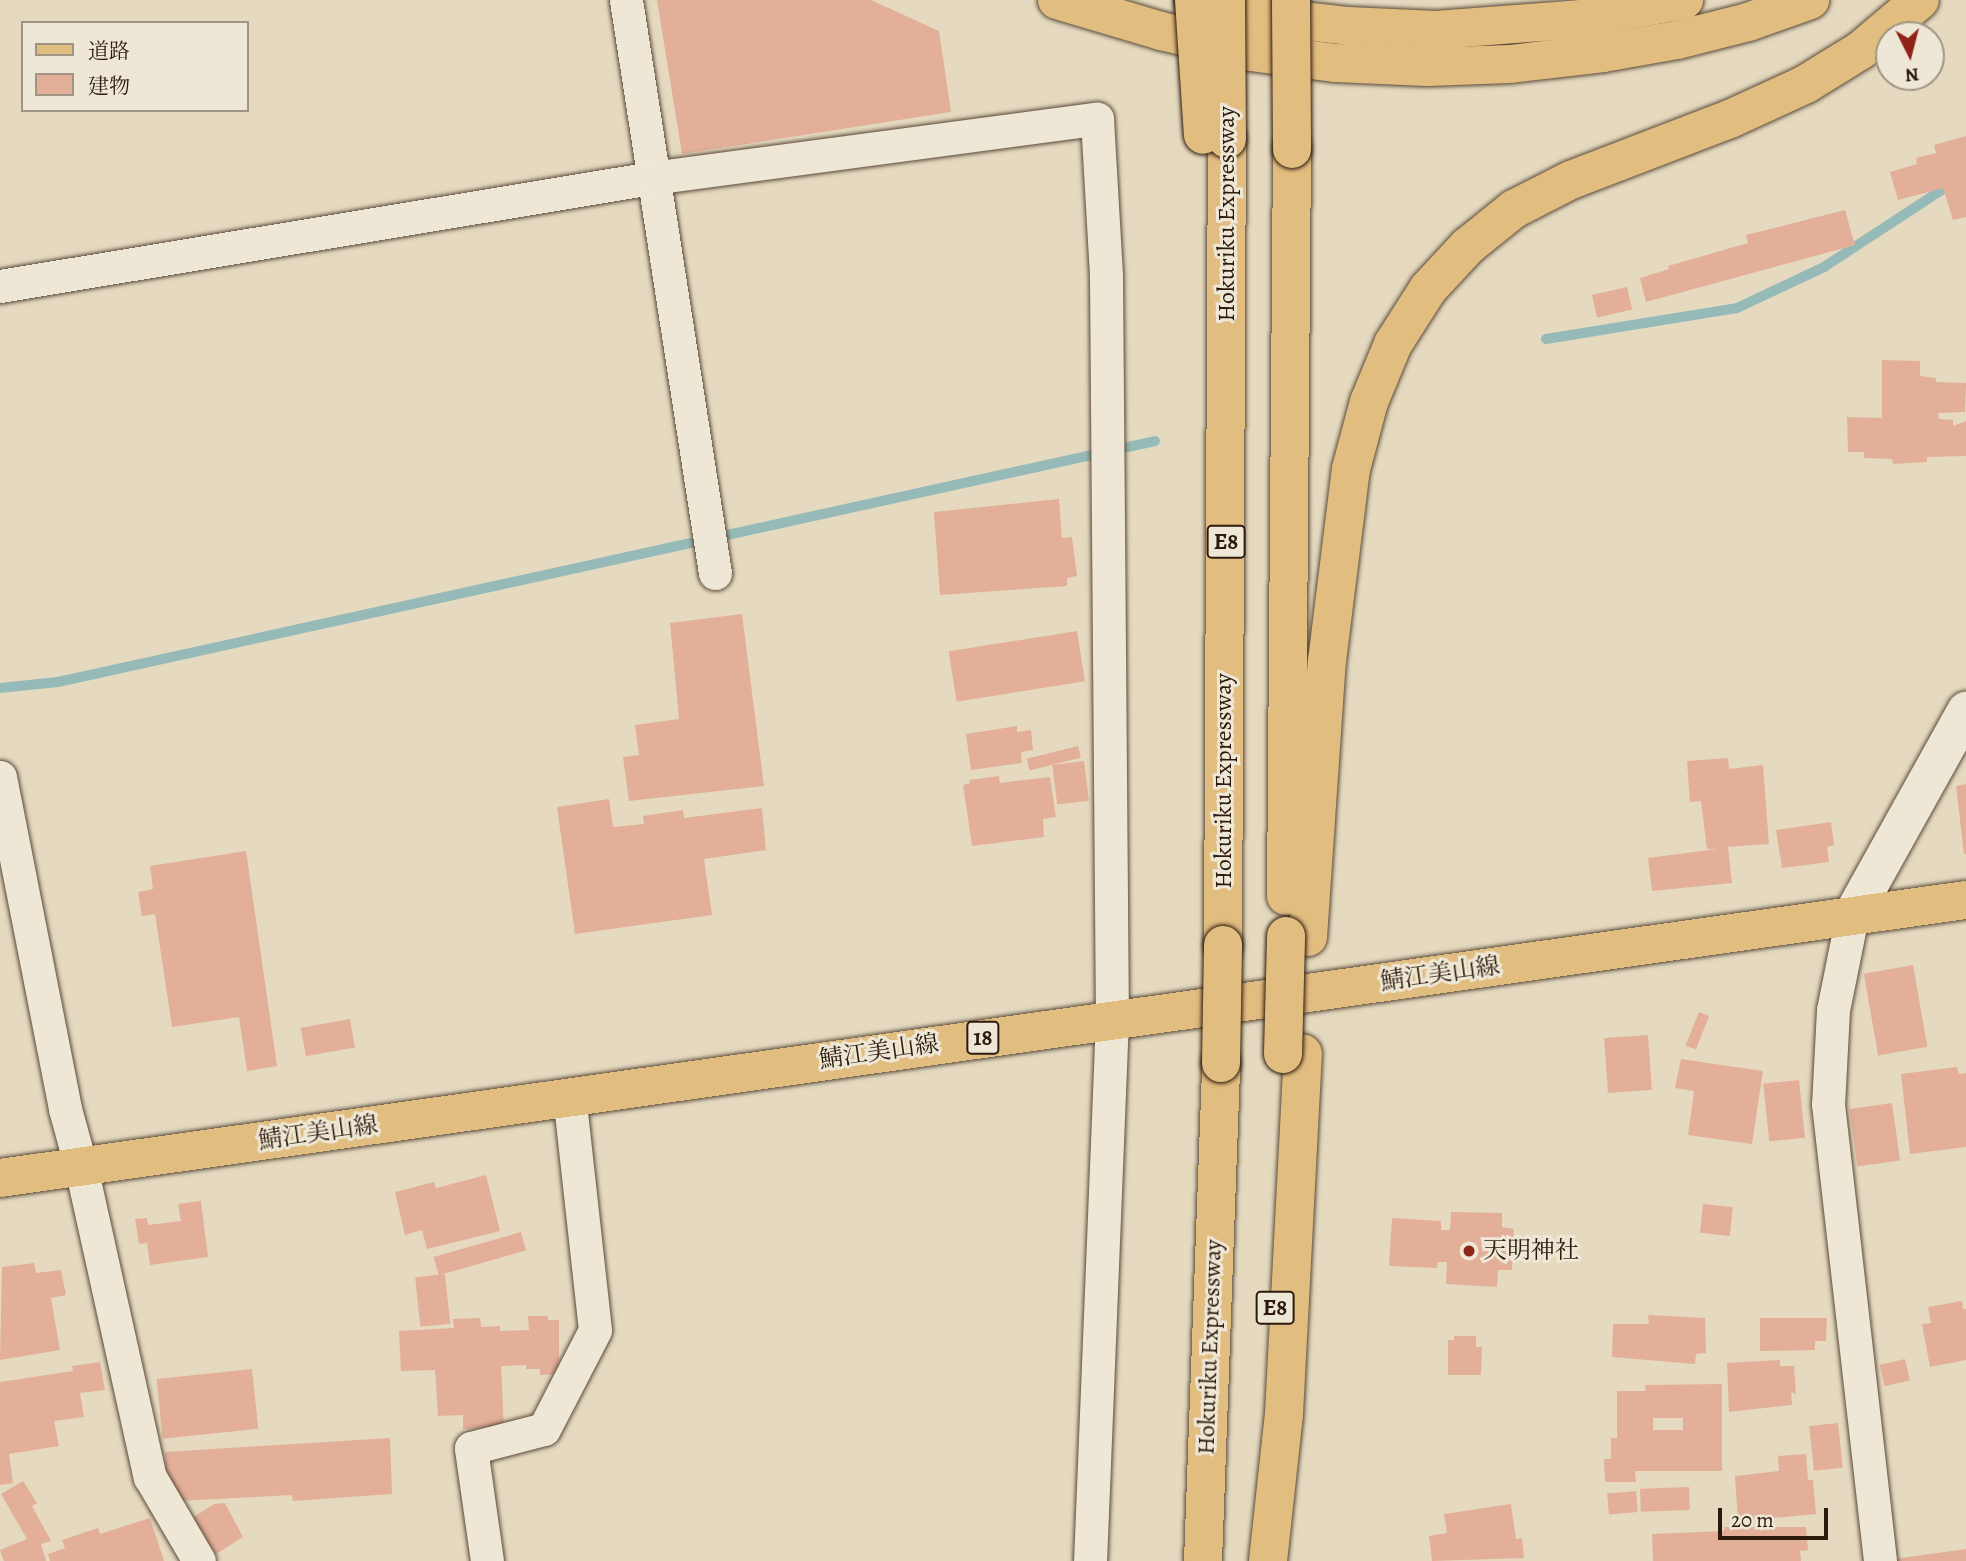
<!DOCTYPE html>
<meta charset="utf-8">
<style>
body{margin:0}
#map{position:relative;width:1966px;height:1561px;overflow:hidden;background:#e5dac0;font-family:Alegreya,"Noto Serif JP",serif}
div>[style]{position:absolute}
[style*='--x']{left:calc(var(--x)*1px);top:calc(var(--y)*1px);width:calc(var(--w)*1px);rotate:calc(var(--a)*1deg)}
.stream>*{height:10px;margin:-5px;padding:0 5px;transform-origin:5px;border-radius:5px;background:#96bab7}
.building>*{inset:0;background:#e3af99;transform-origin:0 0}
.roads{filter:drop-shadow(0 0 2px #5a4a39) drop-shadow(0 0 2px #5a4a39)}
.street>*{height:33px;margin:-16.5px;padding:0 16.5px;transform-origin:16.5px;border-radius:16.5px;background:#eee7d6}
.secondary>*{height:38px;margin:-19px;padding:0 19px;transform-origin:19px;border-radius:19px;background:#eee7d6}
.primary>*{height:38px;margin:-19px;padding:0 19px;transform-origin:19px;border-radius:19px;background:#e2bd80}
.highway>*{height:38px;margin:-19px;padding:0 19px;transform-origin:19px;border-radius:19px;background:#e2bd80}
.bridges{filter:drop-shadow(0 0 2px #2c1a0c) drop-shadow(0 0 2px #2c1a0c)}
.highway-bridge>*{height:38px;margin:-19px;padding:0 19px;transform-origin:19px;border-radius:19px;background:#e2bd80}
.dots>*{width:19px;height:19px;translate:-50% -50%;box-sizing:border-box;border:4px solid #eee7d6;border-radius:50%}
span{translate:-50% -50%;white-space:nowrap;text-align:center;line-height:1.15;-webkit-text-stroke:6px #eee7d6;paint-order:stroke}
.shield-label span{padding:2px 5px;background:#eee7d6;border:2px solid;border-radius:5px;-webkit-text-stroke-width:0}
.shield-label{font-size:23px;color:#2c1a0c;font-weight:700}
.street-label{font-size:24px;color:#2c1a0c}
.poi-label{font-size:24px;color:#2c1a0c}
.left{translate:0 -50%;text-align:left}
.legend{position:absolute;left:21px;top:21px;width:228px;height:91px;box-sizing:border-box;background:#eee7d6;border:2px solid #a09585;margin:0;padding:9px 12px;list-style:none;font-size:21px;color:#2c1a0c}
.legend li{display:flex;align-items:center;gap:14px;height:35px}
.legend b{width:35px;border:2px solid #a09585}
.north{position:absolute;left:1875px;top:21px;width:70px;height:70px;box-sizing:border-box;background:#eee7d6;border:2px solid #a09585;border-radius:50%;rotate:174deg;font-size:19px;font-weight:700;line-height:28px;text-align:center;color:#2c1a0c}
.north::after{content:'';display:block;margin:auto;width:24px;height:32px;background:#8f2418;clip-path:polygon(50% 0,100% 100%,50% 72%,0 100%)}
.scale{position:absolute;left:1718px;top:1508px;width:110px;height:32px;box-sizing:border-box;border:4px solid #2c1a0c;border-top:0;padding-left:9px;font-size:21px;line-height:24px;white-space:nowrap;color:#2c1a0c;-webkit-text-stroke:5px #eee7d6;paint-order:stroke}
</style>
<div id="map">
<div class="stream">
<i style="--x:1546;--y:339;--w:193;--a:-9.2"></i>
<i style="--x:1737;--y:308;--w:96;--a:-25.2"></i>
<i style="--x:1824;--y:267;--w:170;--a:-33.2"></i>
<i style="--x:0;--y:688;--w:58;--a:-5.9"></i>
<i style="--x:58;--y:682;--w:1123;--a:-12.39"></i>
</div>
<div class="building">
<i style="clip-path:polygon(657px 0,871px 0,939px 31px,951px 112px,682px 154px)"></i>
<i style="clip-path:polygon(1966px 136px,1966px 217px,1953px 220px,1943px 188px,1898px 200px,1890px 172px,1917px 164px,1916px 158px,1936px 153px,1934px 145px)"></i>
<i style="clip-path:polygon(1845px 210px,1855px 245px,1646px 302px,1640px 278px,1669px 269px,1668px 266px,1748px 243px,1746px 235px)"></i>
<i style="left:1627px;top:287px;width:23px;height:36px;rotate:77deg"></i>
<i style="clip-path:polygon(1882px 360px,1920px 361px,1920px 376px,1936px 378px,1936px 382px,1966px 383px,1965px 412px,1938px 413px,1939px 419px,1953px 420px,1953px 426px,1966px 421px,1966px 456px,1927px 457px,1927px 462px,1893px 464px,1892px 459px,1864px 458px,1864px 452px,1848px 452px,1847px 417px,1882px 418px)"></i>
<i style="clip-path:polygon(1059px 499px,1062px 538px,1072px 537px,1077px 576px,1067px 578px,1067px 586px,940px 595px,934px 512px)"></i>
<i style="clip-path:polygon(742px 614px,764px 786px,629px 801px,623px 757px,639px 755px,635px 725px,679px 719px,670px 623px)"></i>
<i style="left:1077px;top:631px;width:51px;height:130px;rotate:81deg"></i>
<i style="clip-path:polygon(1017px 726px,1017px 732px,1031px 730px,1033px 750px,1021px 752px,1022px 763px,971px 770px,966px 734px)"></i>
<i style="left:1078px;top:746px;width:12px;height:53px;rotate:76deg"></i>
<i style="clip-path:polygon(1728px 758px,1729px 769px,1763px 765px,1769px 844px,1728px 847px,1732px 883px,1652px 891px,1648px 858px,1717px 849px,1707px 849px,1701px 801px,1690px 802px,1687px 761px)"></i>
<i style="left:1084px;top:761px;width:40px;height:32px;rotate:83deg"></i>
<i style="clip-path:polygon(999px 776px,1000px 783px,1050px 777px,1056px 817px,1043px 819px,1044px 837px,972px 846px,963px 785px,970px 783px,969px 780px)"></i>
<i style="clip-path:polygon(1966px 784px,1966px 854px,1964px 854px,1956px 786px)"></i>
<i style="clip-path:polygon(609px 799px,613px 827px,644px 824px,643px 816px,683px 810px,684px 818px,762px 808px,766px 850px,704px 859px,712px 915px,575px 934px,557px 807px)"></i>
<i style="clip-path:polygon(1831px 822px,1834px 845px,1827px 847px,1829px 862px,1782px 868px,1776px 830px)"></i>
<i style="clip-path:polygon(246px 851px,277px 1066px,247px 1071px,239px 1017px,172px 1027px,155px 914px,142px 916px,138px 892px,153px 889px,150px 866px)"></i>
<i style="left:1913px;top:965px;width:83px;height:50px;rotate:80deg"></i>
<i style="left:1699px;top:1012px;width:11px;height:36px;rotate:22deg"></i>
<i style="left:350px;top:1019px;width:29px;height:50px;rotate:80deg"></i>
<i style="left:1648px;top:1035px;width:55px;height:44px;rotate:86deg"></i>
<i style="clip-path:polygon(1681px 1059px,1763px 1071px,1752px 1144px,1688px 1135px,1694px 1091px,1675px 1088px)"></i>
<i style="clip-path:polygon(1957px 1067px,1959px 1074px,1966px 1073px,1966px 1147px,1910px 1154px,1901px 1074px)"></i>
<i style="left:1799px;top:1080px;width:58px;height:36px;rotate:84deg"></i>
<i style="left:1892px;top:1103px;width:58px;height:43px;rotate:82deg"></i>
<i style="clip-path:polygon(486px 1175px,500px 1231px,427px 1249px,422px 1230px,405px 1235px,395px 1192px,434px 1182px,436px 1188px)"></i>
<i style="clip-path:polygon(201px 1201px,208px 1257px,150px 1265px,147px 1243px,139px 1244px,135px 1219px,147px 1218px,148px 1225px,181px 1221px,178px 1204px)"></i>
<i style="left:1703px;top:1204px;width:30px;height:29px;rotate:6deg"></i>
<i style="clip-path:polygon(1451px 1212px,1502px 1213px,1502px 1227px,1514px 1229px,1512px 1270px,1498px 1270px,1497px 1287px,1446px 1284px,1447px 1262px,1438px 1262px,1437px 1268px,1389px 1266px,1392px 1218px,1441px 1221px,1441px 1230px,1450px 1230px)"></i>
<i style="left:521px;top:1232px;width:19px;height:91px;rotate:74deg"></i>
<i style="clip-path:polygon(34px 1263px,36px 1273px,61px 1270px,66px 1295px,51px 1298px,60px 1350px,0 1360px,2px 1267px)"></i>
<i style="left:445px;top:1274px;width:50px;height:30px;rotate:84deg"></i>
<i style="clip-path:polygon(1962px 1301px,1963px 1309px,1966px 1309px,1966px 1360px,1930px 1367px,1922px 1324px,1931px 1323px,1928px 1307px)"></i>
<i style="clip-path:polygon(1648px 1315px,1705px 1318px,1706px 1353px,1696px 1354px,1695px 1364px,1612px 1357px,1613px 1324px,1649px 1324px)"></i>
<i style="clip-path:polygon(528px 1316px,548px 1316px,548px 1320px,559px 1320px,559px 1374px,540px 1375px,540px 1369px,526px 1369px,526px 1365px,501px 1366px,504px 1427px,463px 1429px,463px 1415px,438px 1416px,435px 1370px,401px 1371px,399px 1331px,454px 1328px,453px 1319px,480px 1318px,481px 1327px,500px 1326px,500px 1331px,529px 1330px)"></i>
<i style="clip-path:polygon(1760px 1318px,1827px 1318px,1826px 1341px,1815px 1341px,1815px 1350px,1760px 1351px)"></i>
<i style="clip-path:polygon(1454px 1336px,1476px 1336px,1476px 1347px,1482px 1347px,1481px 1375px,1448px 1375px,1448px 1340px,1454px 1340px)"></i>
<i style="left:1905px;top:1359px;width:22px;height:26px;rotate:77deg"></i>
<i style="clip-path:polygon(1780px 1360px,1780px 1366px,1794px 1366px,1796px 1394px,1791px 1392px,1792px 1405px,1729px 1412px,1727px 1363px)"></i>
<i style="clip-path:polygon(100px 1362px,105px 1390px,80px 1393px,84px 1417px,54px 1421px,59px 1446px,9px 1454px,13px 1483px,0 1485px,0 1382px,73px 1371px,72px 1366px)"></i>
<i style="left:252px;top:1369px;width:60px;height:96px;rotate:84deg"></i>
<i style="clip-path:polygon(evenodd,1722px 1384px,1722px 1471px,1635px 1471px,1636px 1482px,1605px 1482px,1604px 1459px,1611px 1459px,1611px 1438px,1617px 1438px,1617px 1391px,1646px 1391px,1645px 1385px,1722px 1384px,1653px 1418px,1683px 1418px,1683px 1430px,1653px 1430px,1653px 1418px)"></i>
<i style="left:1838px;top:1423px;width:45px;height:29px;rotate:84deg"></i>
<i style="clip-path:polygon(390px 1438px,392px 1494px,293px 1501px,292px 1495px,178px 1501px,167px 1490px,165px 1452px)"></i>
<i style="clip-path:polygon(1806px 1454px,1808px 1480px,1813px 1480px,1816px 1514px,1738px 1521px,1735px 1476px,1779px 1471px,1778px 1456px)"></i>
<i style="clip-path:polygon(23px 1481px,37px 1503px,32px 1506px,51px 1541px,41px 1544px,46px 1561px,4px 1561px,0 1550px,27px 1539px,1px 1494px)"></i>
<i style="left:1689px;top:1487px;width:23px;height:49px;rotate:88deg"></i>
<i style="left:1636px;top:1491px;width:21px;height:29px;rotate:85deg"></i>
<i style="clip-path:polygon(225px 1503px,243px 1537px,216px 1554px,192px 1518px,214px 1504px)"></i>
<i style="clip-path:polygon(1511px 1504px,1516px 1539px,1522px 1538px,1524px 1558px,1432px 1561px,1429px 1536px,1447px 1533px,1444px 1514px)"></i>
<i style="clip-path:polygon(150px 1518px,164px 1561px,50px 1561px,48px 1554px,65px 1548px,62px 1540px,98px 1528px,100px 1534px)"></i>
<i style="clip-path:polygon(1724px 1527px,1806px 1527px,1808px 1550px,1800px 1551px,1801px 1561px,1653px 1561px,1652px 1534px,1724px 1531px)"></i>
<i style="clip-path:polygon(1966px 1549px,1966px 1561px,1894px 1561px,1894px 1559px)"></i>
</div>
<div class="roads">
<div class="street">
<i style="--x:626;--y:0;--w:580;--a:81.17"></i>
<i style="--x:0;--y:286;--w:661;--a:-9.41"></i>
<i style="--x:652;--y:178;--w:449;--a:-7.6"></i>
<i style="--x:1097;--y:119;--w:158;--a:86.7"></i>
<i style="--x:1106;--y:277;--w:742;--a:89.54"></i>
<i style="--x:1112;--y:1019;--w:542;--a:92.32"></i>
<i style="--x:0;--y:777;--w:338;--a:78.9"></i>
<i style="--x:65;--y:1109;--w:60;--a:74.6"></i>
<i style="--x:81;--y:1167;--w:318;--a:77.5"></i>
<i style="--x:150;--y:1477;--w:97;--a:59.7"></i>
<i style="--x:1852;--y:916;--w:96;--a:101.4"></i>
<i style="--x:1833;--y:1010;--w:94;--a:93"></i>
<i style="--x:1828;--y:1104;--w:460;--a:83.5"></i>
<i style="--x:487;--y:1561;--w:114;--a:-98.1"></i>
<i style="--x:471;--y:1448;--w:75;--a:-14.6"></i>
<i style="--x:544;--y:1429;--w:111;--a:-62.7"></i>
<i style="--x:595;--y:1330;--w:235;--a:-96.3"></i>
</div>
<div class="secondary">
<i style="--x:1852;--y:916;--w:235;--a:-60.9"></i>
</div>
<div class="primary">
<i style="--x:0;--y:1178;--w:1986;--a:-8.05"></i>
</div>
<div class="highway">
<i style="--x:1057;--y:0;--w:109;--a:16.6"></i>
<i style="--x:1161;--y:31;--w:92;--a:13.1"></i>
<i style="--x:1251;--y:52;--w:86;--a:7.4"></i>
<i style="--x:1336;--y:63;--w:91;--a:2.5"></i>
<i style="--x:1427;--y:67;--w:83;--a:-2.1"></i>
<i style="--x:1510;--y:64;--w:94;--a:-6.7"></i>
<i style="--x:1603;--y:53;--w:75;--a:-10"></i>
<i style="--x:1677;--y:40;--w:73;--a:-14.2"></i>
<i style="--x:1748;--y:22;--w:66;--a:-19.5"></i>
<i style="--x:1194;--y:2;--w:69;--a:11.6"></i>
<i style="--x:1262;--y:16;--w:87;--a:6.6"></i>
<i style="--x:1348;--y:26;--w:88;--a:2.6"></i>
<i style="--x:1436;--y:30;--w:146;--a:-4.3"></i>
<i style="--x:1582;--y:19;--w:104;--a:-10.6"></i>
<i style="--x:1286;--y:896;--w:747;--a:-89.54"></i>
<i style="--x:1308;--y:937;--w:277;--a:-86.1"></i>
<i style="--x:1327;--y:661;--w:193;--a:-82.9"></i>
<i style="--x:1351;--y:469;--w:69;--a:-75"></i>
<i style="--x:1369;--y:402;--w:63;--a:-67.5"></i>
<i style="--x:1393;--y:344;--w:65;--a:-57.5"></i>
<i style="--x:1428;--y:289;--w:59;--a:-47.1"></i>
<i style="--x:1468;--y:246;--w:59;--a:-38.8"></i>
<i style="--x:1514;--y:209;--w:64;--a:-27"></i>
<i style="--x:1571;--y:180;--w:170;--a:-21"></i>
<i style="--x:1730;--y:119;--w:84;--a:-24.7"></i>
<i style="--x:1806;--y:84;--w:65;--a:-31.7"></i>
<i style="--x:1861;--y:50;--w:77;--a:-40.3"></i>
<i style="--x:1223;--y:945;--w:806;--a:-89.72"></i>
<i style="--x:1203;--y:1561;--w:498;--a:-87.9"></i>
<i style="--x:1268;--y:1561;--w:148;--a:-83.8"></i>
<i style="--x:1284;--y:1414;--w:361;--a:-87"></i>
</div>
</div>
<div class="bridges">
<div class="highway-bridge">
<i style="--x:1194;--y:0;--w:135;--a:86.2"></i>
<i style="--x:1226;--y:0;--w:139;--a:89.6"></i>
<i style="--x:1291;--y:0;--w:149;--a:89.6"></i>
<i style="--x:1283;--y:1054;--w:118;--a:-88.5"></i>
<i style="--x:1221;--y:1063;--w:118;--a:-89"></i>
</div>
</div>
<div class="dots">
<i style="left:1469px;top:1251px;background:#8f2418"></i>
</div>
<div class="shield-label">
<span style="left:1226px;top:542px">E8</span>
<span style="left:983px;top:1038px">18</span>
<span style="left:1275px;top:1308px">E8</span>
</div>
<div class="street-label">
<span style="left:1227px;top:214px;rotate:-90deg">Hokuriku Expressway</span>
<span style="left:1224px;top:781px;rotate:-90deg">Hokuriku Expressway</span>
<span style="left:1440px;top:974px;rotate:-8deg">鯖江美山線</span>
<span style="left:879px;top:1052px;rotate:-8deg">鯖江美山線</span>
<span style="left:318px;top:1133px;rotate:-8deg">鯖江美山線</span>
<span style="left:1210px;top:1347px;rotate:-88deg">Hokuriku Expressway</span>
</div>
<div class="poi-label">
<span class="left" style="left:1483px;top:1251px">天明神社</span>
</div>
<ul class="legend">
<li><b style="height:9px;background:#e2bd80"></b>道路</li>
<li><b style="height:19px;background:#e3af99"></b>建物</li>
</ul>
<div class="north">N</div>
<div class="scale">20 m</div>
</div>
